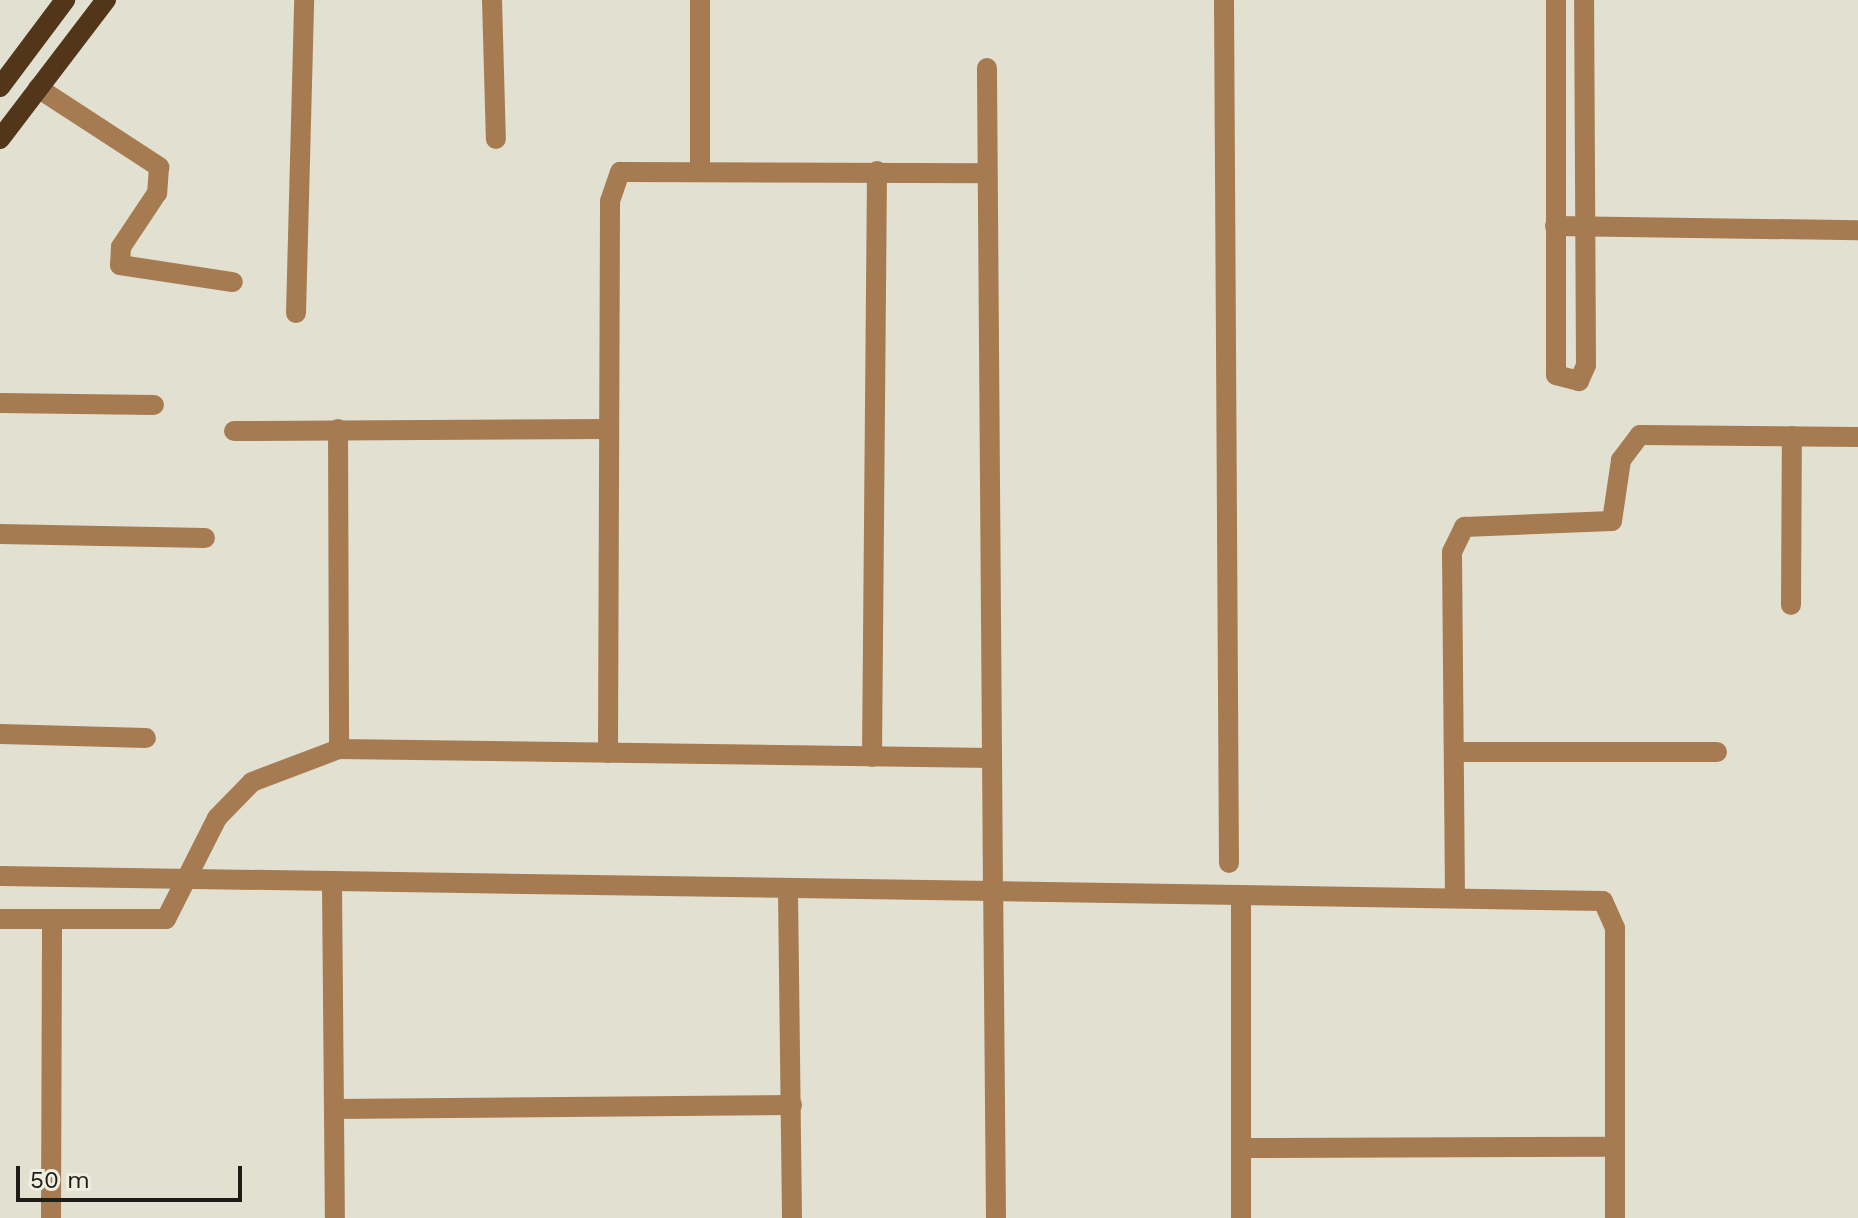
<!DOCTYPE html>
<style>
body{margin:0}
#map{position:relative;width:1858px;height:1218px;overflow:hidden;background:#e2e0d1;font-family:"Work Sans",sans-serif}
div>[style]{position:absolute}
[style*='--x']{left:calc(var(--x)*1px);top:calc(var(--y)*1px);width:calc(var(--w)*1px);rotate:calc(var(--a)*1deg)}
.minor>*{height:20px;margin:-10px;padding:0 10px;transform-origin:10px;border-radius:10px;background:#a67b51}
.major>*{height:20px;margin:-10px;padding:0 10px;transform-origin:10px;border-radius:10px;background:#533619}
span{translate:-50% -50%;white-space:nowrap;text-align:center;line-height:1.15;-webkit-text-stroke:7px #efedde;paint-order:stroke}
.scale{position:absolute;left:16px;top:1166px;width:226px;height:36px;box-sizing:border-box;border:4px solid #1d1c17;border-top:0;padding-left:10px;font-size:24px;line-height:28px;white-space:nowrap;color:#1d1c17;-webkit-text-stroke:6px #efedde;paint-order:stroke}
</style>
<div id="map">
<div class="minor">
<i style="--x:492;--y:0;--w:139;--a:88.4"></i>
<i style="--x:700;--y:0;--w:167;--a:90"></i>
<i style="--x:1224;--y:0;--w:863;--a:89.67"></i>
<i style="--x:1556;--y:0;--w:375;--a:90"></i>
<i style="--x:1556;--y:375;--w:24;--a:15"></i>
<i style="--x:1579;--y:381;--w:17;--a:-66"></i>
<i style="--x:1586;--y:365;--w:365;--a:-90.3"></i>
<i style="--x:38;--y:88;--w:145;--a:33.1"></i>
<i style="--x:159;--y:167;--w:26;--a:94"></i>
<i style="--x:157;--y:193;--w:65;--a:123.7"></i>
<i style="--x:121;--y:247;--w:18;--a:93"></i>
<i style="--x:120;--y:265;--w:114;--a:8.6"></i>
<i style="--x:1555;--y:226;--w:303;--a:0.8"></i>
<i style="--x:296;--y:313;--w:313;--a:-88.5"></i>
<i style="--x:0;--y:403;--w:154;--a:0.7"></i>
<i style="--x:338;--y:429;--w:320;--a:89.8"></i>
<i style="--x:234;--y:431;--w:375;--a:-0.3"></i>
<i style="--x:0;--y:534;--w:205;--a:1.1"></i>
<i style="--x:1791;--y:605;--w:169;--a:-89.7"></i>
<i style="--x:0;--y:734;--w:146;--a:1.6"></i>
<i style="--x:1454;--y:752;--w:263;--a:0"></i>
<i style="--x:608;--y:753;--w:552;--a:-89.79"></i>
<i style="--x:610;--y:201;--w:31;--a:-71"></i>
<i style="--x:620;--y:172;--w:367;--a:0.2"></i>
<i style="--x:872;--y:757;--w:586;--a:-89.51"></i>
<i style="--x:0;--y:876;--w:993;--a:0.87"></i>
<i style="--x:993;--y:891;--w:823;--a:-90.42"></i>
<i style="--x:332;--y:885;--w:333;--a:89.5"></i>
<i style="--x:788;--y:891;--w:327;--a:89.3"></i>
<i style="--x:1241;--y:896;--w:322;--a:90"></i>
<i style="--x:1455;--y:897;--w:345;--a:-90.5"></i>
<i style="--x:1452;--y:552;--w:28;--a:-64"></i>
<i style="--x:1464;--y:527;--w:148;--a:-2.3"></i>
<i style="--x:1612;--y:521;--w:62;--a:-81.6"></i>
<i style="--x:1621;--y:460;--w:31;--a:-53"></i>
<i style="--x:1640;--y:435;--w:218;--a:0.5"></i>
<i style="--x:0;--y:919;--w:166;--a:0"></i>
<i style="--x:166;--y:919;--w:113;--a:-63.2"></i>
<i style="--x:217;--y:818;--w:50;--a:-45.8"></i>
<i style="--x:252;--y:782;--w:93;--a:-20.8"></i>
<i style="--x:339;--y:749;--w:653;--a:0.79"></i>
<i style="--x:334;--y:1109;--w:458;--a:-0.5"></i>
<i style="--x:1241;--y:1148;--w:374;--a:-0.2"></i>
<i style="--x:51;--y:1218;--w:298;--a:-89.8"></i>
<i style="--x:996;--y:1218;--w:327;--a:-90.5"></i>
<i style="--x:993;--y:891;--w:610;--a:0.94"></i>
<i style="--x:1603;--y:901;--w:30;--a:66"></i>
<i style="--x:1615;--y:928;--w:290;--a:90"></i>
</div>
<div class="major">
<i style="--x:0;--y:87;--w:109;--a:-53.2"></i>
<i style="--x:0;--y:139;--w:175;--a:-52.7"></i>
</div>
<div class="scale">50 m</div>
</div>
